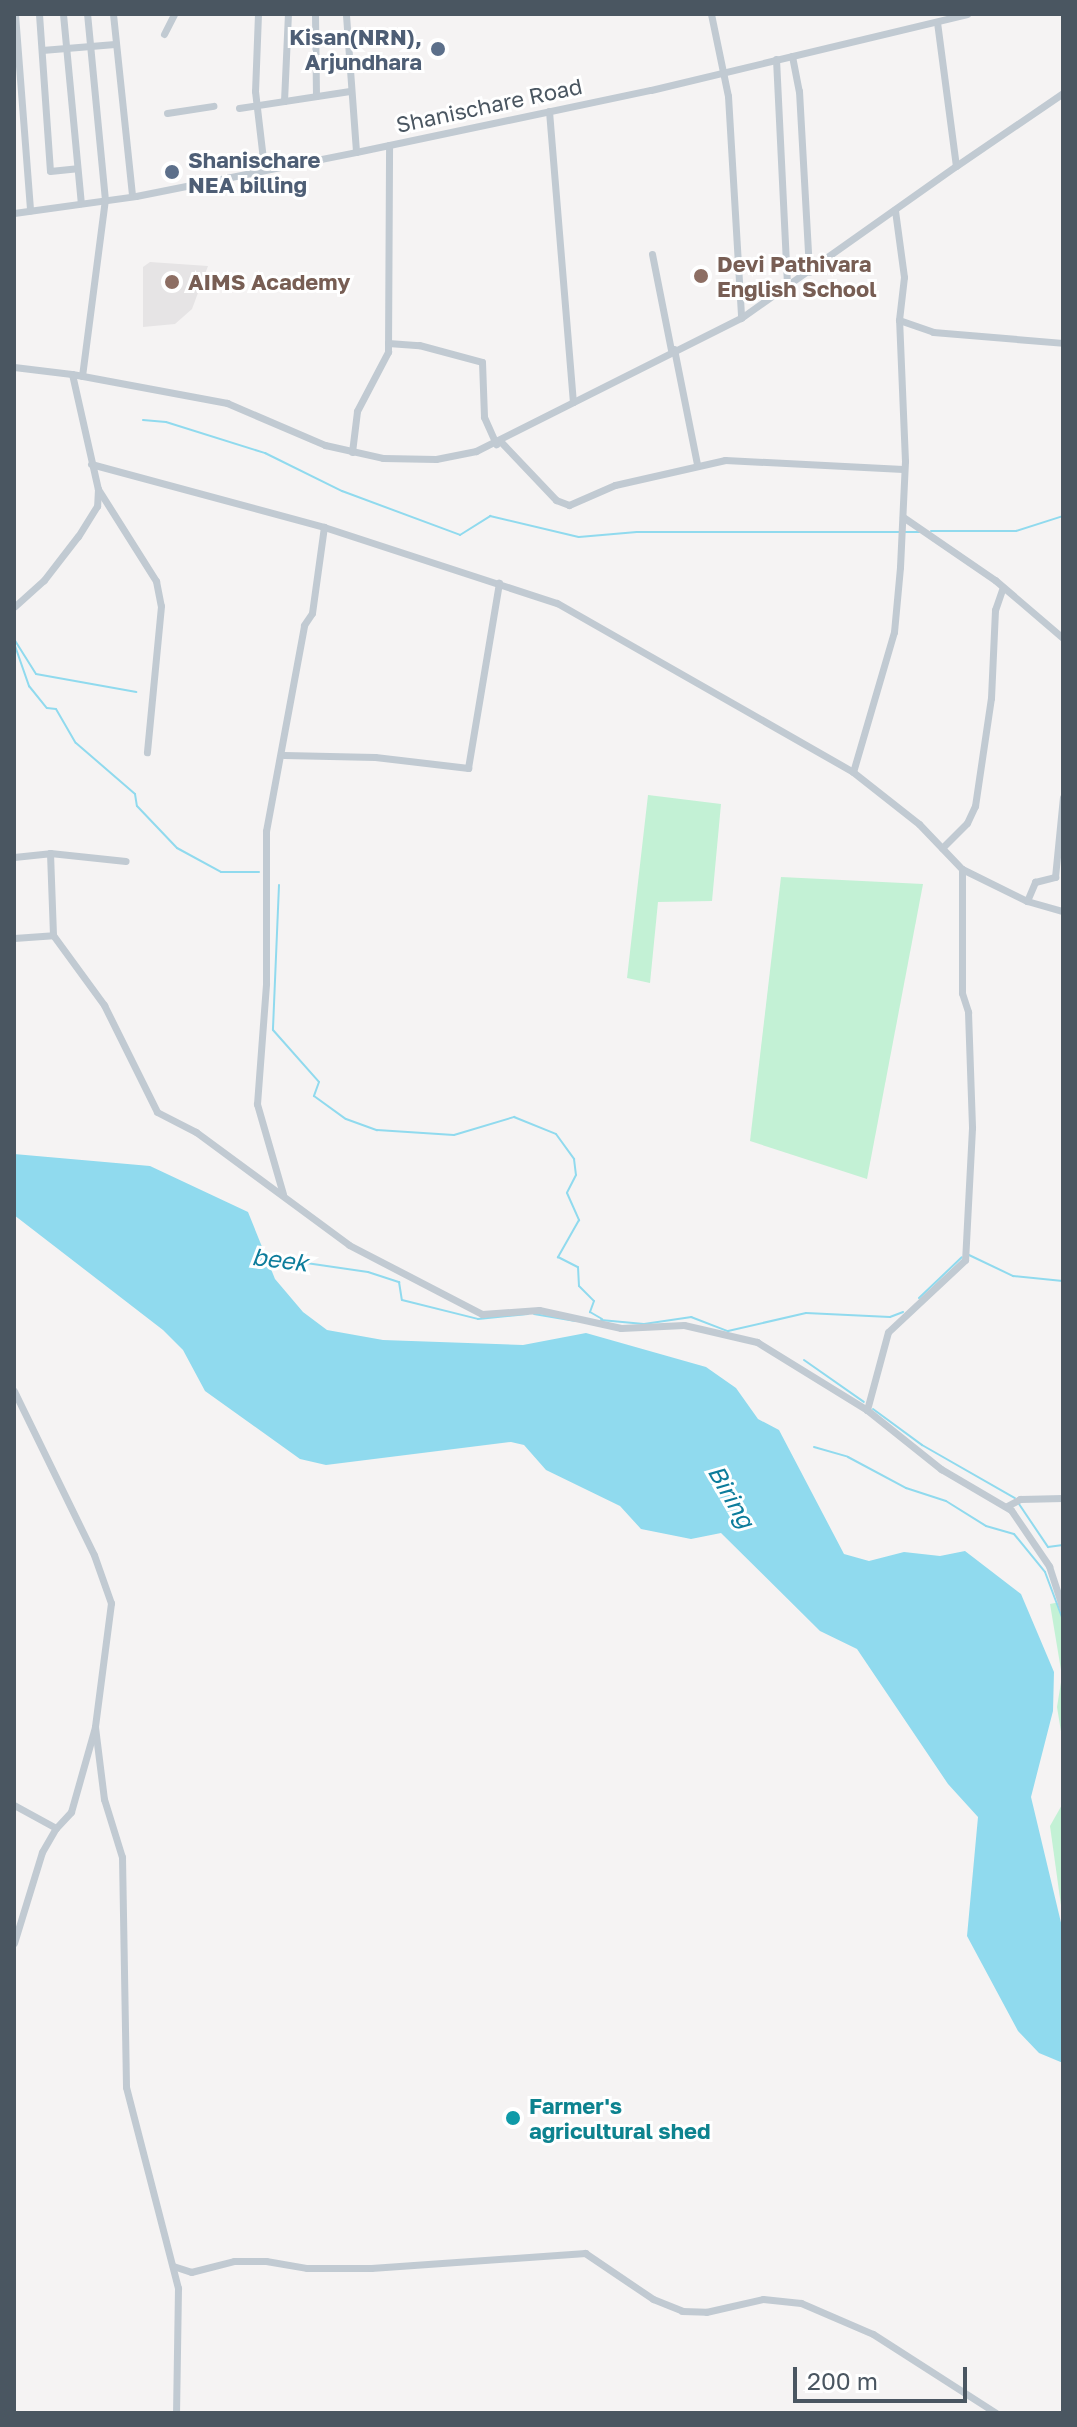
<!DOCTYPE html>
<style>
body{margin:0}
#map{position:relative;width:1077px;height:2427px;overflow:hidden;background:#f5f3f3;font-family:"Golos Text",sans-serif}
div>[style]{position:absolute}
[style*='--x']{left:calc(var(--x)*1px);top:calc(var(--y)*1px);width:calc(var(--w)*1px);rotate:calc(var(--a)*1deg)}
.education>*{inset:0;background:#e6e4e5}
.green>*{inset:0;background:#c3f1d5}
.water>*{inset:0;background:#90daee}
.stream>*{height:2px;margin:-1px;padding:0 1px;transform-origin:1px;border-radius:1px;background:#90daee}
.minor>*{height:7px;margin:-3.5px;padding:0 3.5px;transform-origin:3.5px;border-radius:3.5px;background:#c1cad2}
.dots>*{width:22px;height:22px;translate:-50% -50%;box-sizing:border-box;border:4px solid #fff;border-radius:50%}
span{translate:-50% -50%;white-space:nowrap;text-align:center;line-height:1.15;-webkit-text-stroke:6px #fff;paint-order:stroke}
.service-label{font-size:22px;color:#4e5e75;font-weight:700}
.right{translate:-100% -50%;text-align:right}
.left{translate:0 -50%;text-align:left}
.street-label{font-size:22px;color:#4a5661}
.education-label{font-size:22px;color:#785e54;font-weight:700}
.culture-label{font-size:22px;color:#0d838f;font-weight:700}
.water-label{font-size:24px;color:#0c7c9b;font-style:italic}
.frame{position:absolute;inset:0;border:16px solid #4a5661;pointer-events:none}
.scale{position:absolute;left:793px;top:2367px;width:174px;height:36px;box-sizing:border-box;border:4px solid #4a5661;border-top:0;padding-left:10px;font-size:24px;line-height:28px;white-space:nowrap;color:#4a5661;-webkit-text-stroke:6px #fff;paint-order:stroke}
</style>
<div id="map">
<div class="education">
<i style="clip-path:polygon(150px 262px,208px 266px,192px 309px,175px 324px,143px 327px,143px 267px)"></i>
</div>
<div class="green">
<i style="clip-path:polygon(648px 795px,721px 804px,712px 901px,658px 902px,650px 983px,627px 978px)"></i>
<i style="clip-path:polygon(781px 877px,923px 884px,867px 1179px,750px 1141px)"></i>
<i style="clip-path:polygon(1060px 1602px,1063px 1611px,1063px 1744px,1057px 1707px,1062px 1676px,1050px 1604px)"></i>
<i style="clip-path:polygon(1063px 1803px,1063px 1920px,1050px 1826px)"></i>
</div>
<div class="water">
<i style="clip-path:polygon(14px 1154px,150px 1166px,248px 1212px,275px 1279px,303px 1312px,327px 1330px,383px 1340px,523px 1345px,586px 1333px,706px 1367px,736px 1388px,758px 1419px,779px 1430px,844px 1554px,869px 1561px,904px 1552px,940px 1556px,965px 1551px,1021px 1594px,1054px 1672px,1053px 1711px,1031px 1797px,1063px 1931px,1063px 2063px,1039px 2053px,1018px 2031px,967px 1936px,978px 1817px,948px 1784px,857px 1649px,820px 1631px,721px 1533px,691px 1539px,641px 1529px,620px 1506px,546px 1470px,524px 1445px,511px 1442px,326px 1465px,300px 1459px,205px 1391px,183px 1350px,163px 1330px,14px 1215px)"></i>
</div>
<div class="stream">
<i style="--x:143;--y:420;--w:23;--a:5"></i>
<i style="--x:166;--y:422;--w:104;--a:17.4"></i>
<i style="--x:265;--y:453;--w:86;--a:26.3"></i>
<i style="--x:342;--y:491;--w:126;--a:20.4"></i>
<i style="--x:460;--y:535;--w:36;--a:-32"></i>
<i style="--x:490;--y:516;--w:91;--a:13.3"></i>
<i style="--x:579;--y:537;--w:58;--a:-4.9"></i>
<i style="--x:637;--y:532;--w:283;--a:0"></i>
<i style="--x:931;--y:531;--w:85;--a:0"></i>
<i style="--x:1016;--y:531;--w:49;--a:-17.7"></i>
<i style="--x:14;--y:639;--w:41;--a:57.8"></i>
<i style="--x:36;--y:674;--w:102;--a:10.2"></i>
<i style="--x:14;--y:643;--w:46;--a:70.8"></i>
<i style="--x:29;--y:686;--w:28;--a:51"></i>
<i style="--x:47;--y:708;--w:9;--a:6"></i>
<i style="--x:56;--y:709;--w:39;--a:60"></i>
<i style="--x:76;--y:743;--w:78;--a:40.8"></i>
<i style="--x:135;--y:794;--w:12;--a:81"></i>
<i style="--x:137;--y:806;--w:58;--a:46.4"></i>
<i style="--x:177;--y:848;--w:50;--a:28.6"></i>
<i style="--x:221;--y:872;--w:38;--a:0"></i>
<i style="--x:279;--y:885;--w:145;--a:92.4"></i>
<i style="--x:273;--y:1030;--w:69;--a:48.5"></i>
<i style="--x:319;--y:1082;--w:15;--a:110"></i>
<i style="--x:314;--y:1096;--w:39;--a:36"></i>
<i style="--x:346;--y:1119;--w:33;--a:20"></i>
<i style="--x:377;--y:1130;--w:77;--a:3.7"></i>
<i style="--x:454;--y:1135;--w:63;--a:-16.7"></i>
<i style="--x:514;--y:1117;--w:45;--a:22"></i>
<i style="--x:556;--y:1134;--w:31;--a:54"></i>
<i style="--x:574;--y:1159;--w:16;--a:83"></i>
<i style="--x:576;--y:1175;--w:20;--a:117"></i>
<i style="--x:567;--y:1193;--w:30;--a:66"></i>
<i style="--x:579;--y:1220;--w:43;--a:119.6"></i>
<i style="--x:558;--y:1257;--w:22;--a:27"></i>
<i style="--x:578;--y:1267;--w:19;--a:87"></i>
<i style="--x:579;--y:1286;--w:21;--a:45"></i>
<i style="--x:594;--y:1301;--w:12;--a:110"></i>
<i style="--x:590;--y:1312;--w:14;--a:30"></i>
<i style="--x:969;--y:1255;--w:49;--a:25.5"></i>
<i style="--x:1013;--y:1276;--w:50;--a:5.7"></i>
<i style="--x:265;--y:1257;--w:104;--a:8.3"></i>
<i style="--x:368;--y:1272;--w:33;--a:18"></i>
<i style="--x:399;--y:1282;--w:18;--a:81"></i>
<i style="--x:402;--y:1300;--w:78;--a:14"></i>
<i style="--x:478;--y:1319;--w:50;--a:-5.7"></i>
<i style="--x:919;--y:1298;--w:59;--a:-43.6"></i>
<i style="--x:534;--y:1314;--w:42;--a:9.7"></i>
<i style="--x:601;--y:1320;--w:43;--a:5.3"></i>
<i style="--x:644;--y:1324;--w:48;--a:-8.5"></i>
<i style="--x:691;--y:1317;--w:40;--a:21"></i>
<i style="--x:728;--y:1331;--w:80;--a:-13"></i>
<i style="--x:806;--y:1313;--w:84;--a:2.7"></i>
<i style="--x:890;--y:1317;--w:14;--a:-21"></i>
<i style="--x:804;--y:1360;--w:73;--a:35"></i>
<i style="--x:873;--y:1409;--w:61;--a:36.3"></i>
<i style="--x:922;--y:1445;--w:107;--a:29.7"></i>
<i style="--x:814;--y:1447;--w:35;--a:16"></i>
<i style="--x:848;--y:1457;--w:66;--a:28.1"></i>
<i style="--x:906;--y:1488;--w:42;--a:18"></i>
<i style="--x:946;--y:1501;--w:47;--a:32"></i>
<i style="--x:986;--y:1526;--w:29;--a:16"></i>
<i style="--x:1014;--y:1534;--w:49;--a:50.8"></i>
<i style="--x:1045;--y:1572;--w:51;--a:69.4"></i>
<i style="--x:1019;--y:1504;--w:52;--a:56"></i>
<i style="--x:1048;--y:1547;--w:15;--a:-8"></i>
</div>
<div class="minor">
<i style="--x:15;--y:14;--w:197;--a:85.6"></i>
<i style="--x:39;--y:14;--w:157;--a:86"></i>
<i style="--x:50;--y:171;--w:27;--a:-6"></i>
<i style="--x:63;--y:14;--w:190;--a:84.6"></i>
<i style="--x:113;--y:14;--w:183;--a:84"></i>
<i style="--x:258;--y:14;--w:77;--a:92.2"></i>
<i style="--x:255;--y:91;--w:78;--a:83.3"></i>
<i style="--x:315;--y:14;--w:82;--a:89.3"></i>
<i style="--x:711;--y:14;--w:84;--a:78.3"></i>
<i style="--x:728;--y:96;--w:222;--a:86.6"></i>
<i style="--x:346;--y:15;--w:137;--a:85.8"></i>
<i style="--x:937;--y:22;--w:145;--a:82.5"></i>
<i style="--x:956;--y:166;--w:130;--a:-34.3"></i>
<i style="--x:164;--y:34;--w:22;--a:-63"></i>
<i style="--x:42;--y:50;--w:73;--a:-4.7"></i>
<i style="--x:792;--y:56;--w:36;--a:79"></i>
<i style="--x:799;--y:91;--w:181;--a:86.8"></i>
<i style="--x:776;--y:59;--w:228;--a:87.2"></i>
<i style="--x:284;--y:101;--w:87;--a:-87.4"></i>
<i style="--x:239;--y:108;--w:112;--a:-8.7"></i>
<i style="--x:549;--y:111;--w:292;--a:85.3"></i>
<i style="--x:167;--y:113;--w:47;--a:-8.7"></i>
<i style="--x:14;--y:213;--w:123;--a:-7.9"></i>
<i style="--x:136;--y:196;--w:224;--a:-11.3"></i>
<i style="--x:356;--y:152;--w:301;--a:-11.9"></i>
<i style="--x:651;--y:90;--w:325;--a:-13.5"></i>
<i style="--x:652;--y:254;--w:98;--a:78.8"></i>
<i style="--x:899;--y:320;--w:36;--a:19"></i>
<i style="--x:933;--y:332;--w:130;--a:4.8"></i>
<i style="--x:388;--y:343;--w:31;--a:4"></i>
<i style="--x:419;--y:345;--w:65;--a:15.1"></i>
<i style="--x:482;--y:362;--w:55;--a:87.9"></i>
<i style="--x:484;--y:417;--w:30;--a:66"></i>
<i style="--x:674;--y:349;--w:117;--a:78.7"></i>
<i style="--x:14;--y:367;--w:58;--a:6.9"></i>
<i style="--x:72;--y:374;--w:118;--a:77.3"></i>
<i style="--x:98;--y:489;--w:17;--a:93"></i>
<i style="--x:97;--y:506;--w:36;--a:122"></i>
<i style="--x:78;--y:536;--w:56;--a:127.7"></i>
<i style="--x:44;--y:580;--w:40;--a:138"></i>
<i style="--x:72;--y:374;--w:158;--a:10.6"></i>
<i style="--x:227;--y:403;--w:107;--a:23.2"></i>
<i style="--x:325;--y:445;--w:59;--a:12.6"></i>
<i style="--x:383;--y:458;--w:53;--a:1.1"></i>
<i style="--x:436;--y:459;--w:41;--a:-11.3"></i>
<i style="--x:476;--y:451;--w:297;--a:-26.7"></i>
<i style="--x:741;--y:318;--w:263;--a:-35.3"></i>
<i style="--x:82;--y:376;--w:177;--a:-82.6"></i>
<i style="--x:105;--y:200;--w:187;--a:-95.5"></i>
<i style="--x:501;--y:442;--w:80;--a:46.5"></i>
<i style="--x:556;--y:500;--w:14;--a:21"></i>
<i style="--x:569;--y:505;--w:50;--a:-23.5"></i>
<i style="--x:615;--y:485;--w:113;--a:-12.8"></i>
<i style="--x:725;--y:460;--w:178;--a:2.9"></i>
<i style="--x:352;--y:452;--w:41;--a:-83"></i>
<i style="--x:357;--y:411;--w:67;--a:-62.3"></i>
<i style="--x:388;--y:352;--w:207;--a:-89.7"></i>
<i style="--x:91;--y:464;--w:241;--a:15.1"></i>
<i style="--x:324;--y:527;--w:245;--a:18.1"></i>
<i style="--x:557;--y:603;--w:341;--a:29.7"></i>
<i style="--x:853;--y:772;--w:84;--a:38.2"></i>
<i style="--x:919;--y:824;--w:62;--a:46.3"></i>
<i style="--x:962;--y:869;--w:72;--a:26.2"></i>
<i style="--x:1027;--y:901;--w:37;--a:16"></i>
<i style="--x:98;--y:489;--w:109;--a:57.8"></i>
<i style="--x:156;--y:581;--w:25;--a:79"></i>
<i style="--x:161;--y:606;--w:147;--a:95.5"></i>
<i style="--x:903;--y:517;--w:112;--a:34.4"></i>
<i style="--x:995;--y:580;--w:89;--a:40.5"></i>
<i style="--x:284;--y:755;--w:91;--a:1.3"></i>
<i style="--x:375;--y:757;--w:94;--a:6.7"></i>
<i style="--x:468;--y:768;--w:188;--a:-80.5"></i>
<i style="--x:853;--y:772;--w:146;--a:-73.7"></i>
<i style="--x:894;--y:632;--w:65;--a:-84.7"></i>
<i style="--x:900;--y:567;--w:106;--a:-87.3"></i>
<i style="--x:905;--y:461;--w:141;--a:-92.4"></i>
<i style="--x:899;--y:320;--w:43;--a:-83.4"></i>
<i style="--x:904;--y:277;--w:68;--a:-97.7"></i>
<i style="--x:942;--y:848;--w:35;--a:-45"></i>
<i style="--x:967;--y:823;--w:19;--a:-65"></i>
<i style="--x:975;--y:806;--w:109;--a:-81.6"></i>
<i style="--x:991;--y:698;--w:88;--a:-87.4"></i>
<i style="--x:995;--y:610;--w:24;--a:-71"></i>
<i style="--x:50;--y:853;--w:76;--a:6"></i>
<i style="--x:14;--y:857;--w:36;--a:-6"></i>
<i style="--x:50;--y:853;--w:82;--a:87.9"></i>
<i style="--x:53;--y:935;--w:87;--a:53.9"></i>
<i style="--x:104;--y:1005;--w:119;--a:63.6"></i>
<i style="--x:157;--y:1112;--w:44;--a:27.1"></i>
<i style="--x:196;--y:1132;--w:190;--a:36.4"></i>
<i style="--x:349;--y:1245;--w:150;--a:27.4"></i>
<i style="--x:482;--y:1314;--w:57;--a:-4"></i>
<i style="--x:539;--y:1310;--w:84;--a:12.4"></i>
<i style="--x:621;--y:1328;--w:63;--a:-2.7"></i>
<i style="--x:684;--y:1325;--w:75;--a:13.1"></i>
<i style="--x:757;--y:1342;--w:129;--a:31.7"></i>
<i style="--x:962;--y:869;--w:124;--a:90"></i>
<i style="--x:962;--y:993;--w:20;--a:72"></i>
<i style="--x:968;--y:1012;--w:116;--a:88"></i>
<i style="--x:972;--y:1128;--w:132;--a:93"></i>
<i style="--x:965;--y:1260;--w:105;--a:136.9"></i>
<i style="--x:888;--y:1332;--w:81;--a:105.1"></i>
<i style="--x:867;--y:1410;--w:95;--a:38.6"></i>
<i style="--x:941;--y:1469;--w:81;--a:30.4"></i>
<i style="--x:1011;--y:1510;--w:68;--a:55.8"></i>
<i style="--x:1049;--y:1566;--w:45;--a:72"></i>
<i style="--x:1027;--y:901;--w:21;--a:-67"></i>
<i style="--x:1035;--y:882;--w:21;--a:-14"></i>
<i style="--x:1055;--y:877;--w:80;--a:-84.3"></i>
<i style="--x:14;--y:938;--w:39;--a:-4"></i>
<i style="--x:283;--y:1194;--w:94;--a:-106.1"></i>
<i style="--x:257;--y:1104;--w:121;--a:-85.7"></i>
<i style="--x:266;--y:983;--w:152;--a:-90"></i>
<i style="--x:266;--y:831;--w:209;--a:-79.5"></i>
<i style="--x:304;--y:625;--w:14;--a:-56"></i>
<i style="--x:312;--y:613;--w:87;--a:-82.1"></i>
<i style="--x:14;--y:1391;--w:182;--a:64"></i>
<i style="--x:94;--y:1555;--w:51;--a:70.5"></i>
<i style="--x:111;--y:1603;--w:125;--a:97.4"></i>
<i style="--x:95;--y:1727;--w:88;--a:105.8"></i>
<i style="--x:71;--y:1812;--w:22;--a:133"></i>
<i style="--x:56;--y:1828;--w:48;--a:-151.3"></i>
<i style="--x:1007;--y:1506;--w:15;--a:-28"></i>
<i style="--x:1020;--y:1499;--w:43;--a:-1.3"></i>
<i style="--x:95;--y:1727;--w:73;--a:82.9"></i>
<i style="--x:104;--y:1799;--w:61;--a:72.8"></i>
<i style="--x:122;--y:1857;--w:230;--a:89"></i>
<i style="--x:126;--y:2087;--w:208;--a:75.5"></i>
<i style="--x:178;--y:2288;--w:125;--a:90.9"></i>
<i style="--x:14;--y:1943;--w:95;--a:-72.9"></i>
<i style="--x:42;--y:1852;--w:28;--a:-60"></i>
<i style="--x:173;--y:2266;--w:19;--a:18"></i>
<i style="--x:191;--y:2272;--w:44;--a:-14.3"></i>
<i style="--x:234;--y:2261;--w:32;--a:0"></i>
<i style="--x:266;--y:2261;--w:42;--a:9.7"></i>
<i style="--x:307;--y:2268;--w:64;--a:0"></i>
<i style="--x:371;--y:2268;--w:215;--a:-4"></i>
<i style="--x:585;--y:2253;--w:82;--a:34.1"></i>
<i style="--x:653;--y:2299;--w:31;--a:22"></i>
<i style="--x:682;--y:2311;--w:24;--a:2"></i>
<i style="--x:706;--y:2312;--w:58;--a:-12.8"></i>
<i style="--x:763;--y:2299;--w:38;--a:6"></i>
<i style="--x:801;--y:2303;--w:78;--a:23.3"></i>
<i style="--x:873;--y:2334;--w:146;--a:32.7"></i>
</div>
<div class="dots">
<i style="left:438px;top:49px;background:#5c6f8a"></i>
<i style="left:172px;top:172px;background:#5c6f8a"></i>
<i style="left:701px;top:276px;background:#8d6e63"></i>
<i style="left:172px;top:282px;background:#8d6e63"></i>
<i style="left:513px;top:2118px;background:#0f9aa8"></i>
</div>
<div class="service-label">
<span class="right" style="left:422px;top:49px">Kisan(NRN),<br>Arjundhara</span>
<span class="left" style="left:188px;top:172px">Shanischare<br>NEA billing</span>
</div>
<div class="street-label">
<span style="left:489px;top:105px;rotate:-12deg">Shanischare Road</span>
</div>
<div class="education-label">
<span class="left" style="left:717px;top:276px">Devi Pathivara<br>English School</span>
<span class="left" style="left:188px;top:282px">AIMS Academy</span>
</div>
<div class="culture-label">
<span class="left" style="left:529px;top:2118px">Farmer's<br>agricultural shed</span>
</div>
<div class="water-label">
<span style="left:280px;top:1259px;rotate:7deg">beek</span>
<span style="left:732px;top:1496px;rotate:60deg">Biring</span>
</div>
<div class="frame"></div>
<div class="scale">200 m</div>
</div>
